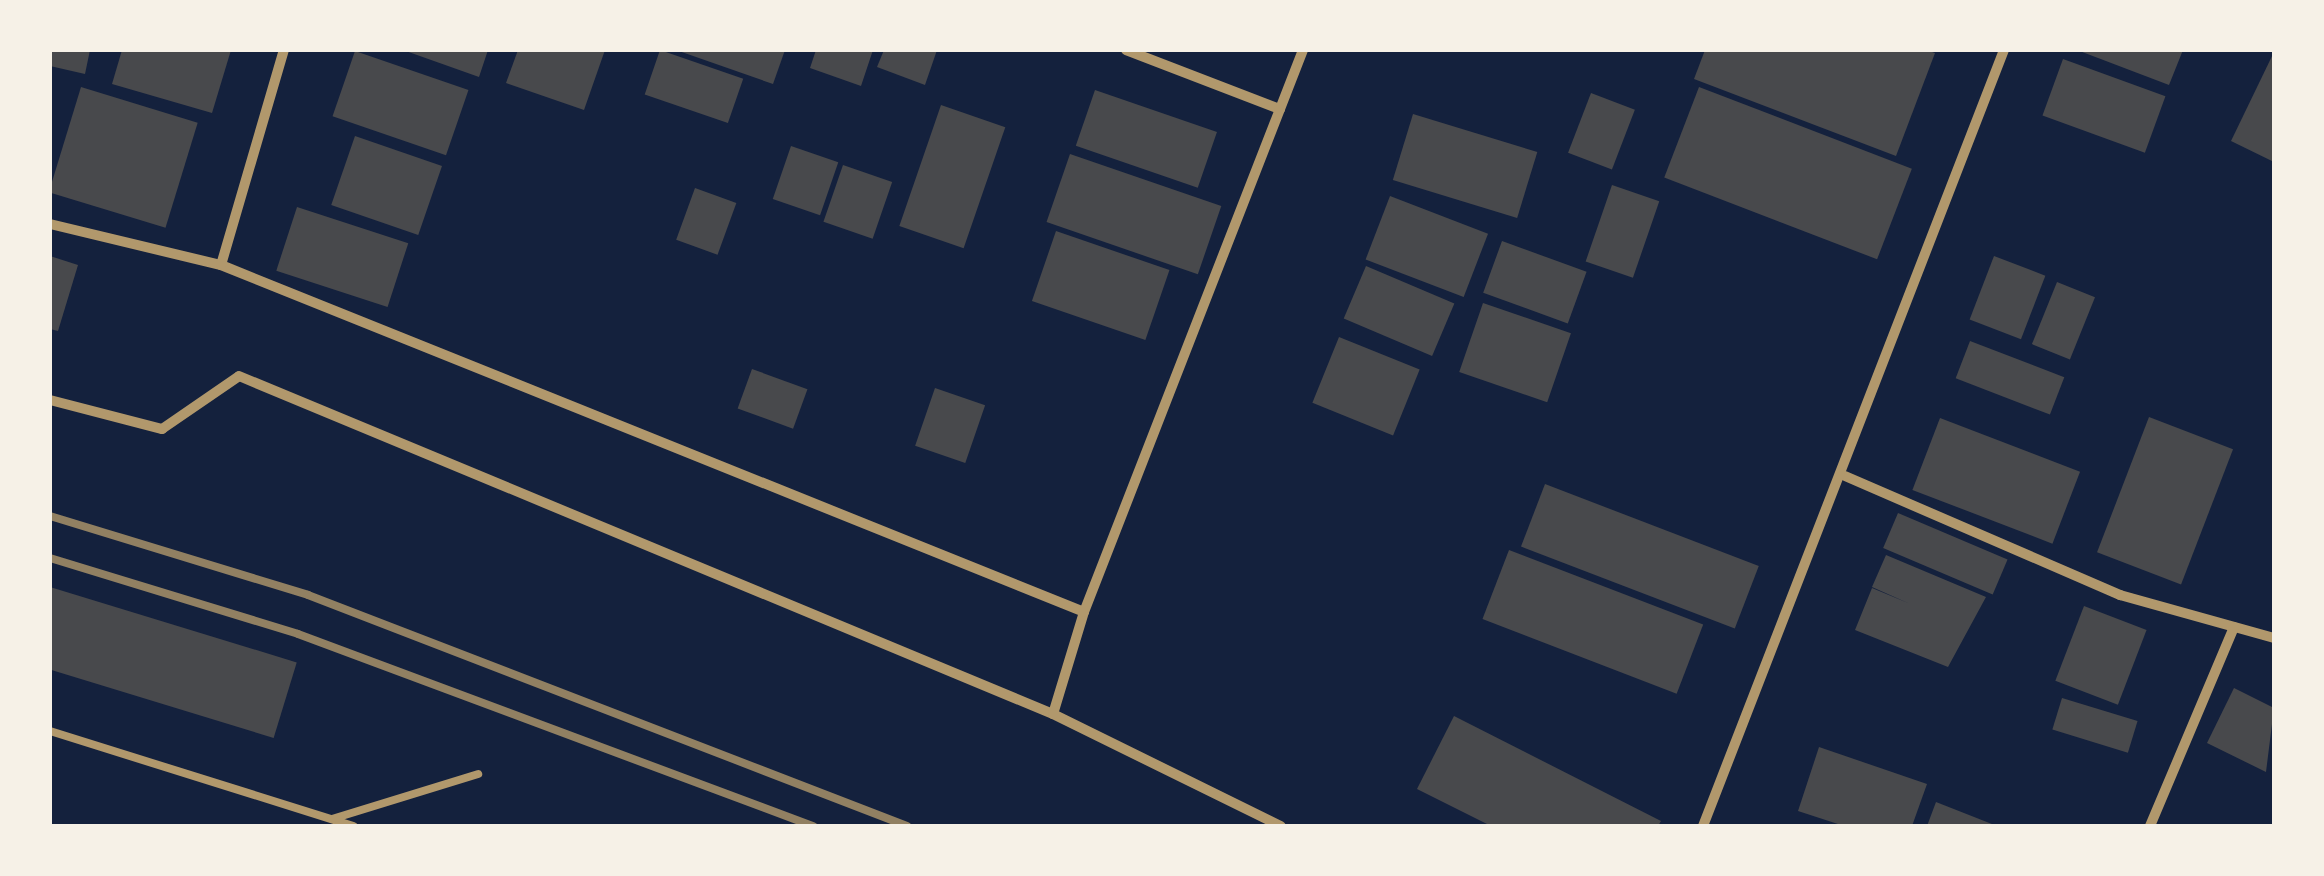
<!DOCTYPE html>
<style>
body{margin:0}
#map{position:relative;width:2324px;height:876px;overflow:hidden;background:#14213d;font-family:Figtree,sans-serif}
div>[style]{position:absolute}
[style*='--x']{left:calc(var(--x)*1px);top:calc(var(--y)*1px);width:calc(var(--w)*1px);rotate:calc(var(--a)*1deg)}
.building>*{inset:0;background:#48494c;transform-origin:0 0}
.service>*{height:8px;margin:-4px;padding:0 4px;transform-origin:4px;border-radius:4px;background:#b1986c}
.minor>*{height:10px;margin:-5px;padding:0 5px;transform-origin:5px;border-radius:5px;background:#b1986c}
.rail>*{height:8px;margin:-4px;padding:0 4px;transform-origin:4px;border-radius:4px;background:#918062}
span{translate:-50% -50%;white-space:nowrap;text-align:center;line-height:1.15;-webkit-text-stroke:8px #f6f1e7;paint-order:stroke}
.frame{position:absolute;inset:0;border:52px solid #f6f1e7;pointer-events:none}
</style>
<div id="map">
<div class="building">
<i style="clip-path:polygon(50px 50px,90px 50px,85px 74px,50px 66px)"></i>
<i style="clip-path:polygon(122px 50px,231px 50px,212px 113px,112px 84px)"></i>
<i style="clip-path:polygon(403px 50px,488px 50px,479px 77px)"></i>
<i style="clip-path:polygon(518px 50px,605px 50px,584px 110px,506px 83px)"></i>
<i style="left:660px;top:50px;width:88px;height:47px;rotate:19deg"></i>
<i style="clip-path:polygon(676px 50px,785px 50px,773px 84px)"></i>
<i style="clip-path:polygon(816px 50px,873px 50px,861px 86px,810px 68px)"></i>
<i style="clip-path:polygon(884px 50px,937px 50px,925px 85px,877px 67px)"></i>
<i style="clip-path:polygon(1705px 50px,1926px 50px,1935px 53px,1896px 156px,1694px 79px)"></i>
<i style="clip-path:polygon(2077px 50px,2183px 50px,2169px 85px)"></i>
<i style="left:355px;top:51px;width:120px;height:69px;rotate:19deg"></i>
<i style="clip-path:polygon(2274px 52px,2274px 162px,2231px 141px)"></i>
<i style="left:2063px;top:59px;width:109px;height:60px;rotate:20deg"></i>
<i style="left:81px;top:87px;width:122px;height:110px;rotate:17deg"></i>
<i style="left:1699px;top:87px;width:228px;height:97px;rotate:21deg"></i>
<i style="left:1095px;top:90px;width:129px;height:59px;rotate:19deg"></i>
<i style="left:1591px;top:93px;width:47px;height:64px;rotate:21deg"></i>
<i style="left:941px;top:105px;width:68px;height:128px;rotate:19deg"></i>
<i style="left:1413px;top:114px;width:130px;height:69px;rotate:17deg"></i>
<i style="left:355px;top:136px;width:92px;height:73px;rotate:19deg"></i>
<i style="left:791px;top:146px;width:50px;height:56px;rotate:19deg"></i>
<i style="left:1070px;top:154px;width:160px;height:72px;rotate:19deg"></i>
<i style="left:843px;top:165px;width:52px;height:60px;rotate:19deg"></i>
<i style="left:1612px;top:185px;width:50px;height:81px;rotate:19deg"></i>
<i style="left:695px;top:188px;width:44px;height:55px;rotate:20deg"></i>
<i style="left:1390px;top:196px;width:105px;height:68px;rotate:21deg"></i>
<i style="left:297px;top:207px;width:117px;height:67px;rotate:18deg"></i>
<i style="left:1056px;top:231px;width:120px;height:74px;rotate:19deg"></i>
<i style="left:1502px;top:241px;width:90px;height:55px;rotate:20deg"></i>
<i style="clip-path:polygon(50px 256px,78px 265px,58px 331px,50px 329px)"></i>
<i style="left:1994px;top:256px;width:55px;height:68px;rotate:21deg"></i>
<i style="left:1366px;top:266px;width:96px;height:57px;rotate:23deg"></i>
<i style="left:2057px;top:282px;width:41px;height:67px;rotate:22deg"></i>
<i style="left:1483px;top:303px;width:93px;height:73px;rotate:19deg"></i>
<i style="left:1339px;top:337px;width:87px;height:71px;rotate:22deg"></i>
<i style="left:1970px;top:341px;width:101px;height:40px;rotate:21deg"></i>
<i style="left:752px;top:369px;width:59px;height:42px;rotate:20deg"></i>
<i style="left:935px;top:388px;width:53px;height:61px;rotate:19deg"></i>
<i style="left:2149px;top:417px;width:90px;height:145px;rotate:21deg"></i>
<i style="left:1940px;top:418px;width:150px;height:77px;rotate:21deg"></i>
<i style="left:1545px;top:484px;width:229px;height:67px;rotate:21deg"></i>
<i style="left:1898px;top:513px;width:119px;height:38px;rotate:23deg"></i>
<i style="left:1509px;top:550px;width:208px;height:74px;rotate:21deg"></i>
<i style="clip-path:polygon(1886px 555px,1986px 597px,1948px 667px,1855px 630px,1872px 588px,1908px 603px,1872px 587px)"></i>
<i style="left:50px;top:587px;width:258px;height:79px;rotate:17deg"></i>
<i style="left:2084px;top:606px;width:67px;height:80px;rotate:21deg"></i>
<i style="clip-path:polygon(2234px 688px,2274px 708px,2266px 772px,2207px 743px)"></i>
<i style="left:2062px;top:698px;width:79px;height:33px;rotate:17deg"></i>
<i style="clip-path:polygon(1454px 716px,1661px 821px,1658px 826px,1491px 826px,1417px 789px)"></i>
<i style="clip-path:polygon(1819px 747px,1927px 784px,1912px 826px,1844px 826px,1798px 811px)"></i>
<i style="clip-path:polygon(1936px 802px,1997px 826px,1927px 826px)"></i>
</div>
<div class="service">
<i style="--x:50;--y:731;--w:318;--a:17.4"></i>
<i style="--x:332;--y:819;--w:153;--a:-17.1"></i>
</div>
<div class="minor">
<i style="--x:1126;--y:50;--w:165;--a:21"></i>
<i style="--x:50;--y:224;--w:176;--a:13.5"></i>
<i style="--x:221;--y:265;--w:930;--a:21.9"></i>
<i style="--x:221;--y:265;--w:224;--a:-73.7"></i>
<i style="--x:50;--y:400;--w:116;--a:14.5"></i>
<i style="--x:162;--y:429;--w:93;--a:-34.5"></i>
<i style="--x:239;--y:376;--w:881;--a:22.55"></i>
<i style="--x:1053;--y:714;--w:254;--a:26.2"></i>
<i style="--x:1845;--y:476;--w:300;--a:23.4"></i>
<i style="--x:2120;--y:595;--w:160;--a:15.6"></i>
<i style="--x:1053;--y:714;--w:107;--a:-73.1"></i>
<i style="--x:1084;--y:612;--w:603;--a:-68.71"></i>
<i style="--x:1703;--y:826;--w:832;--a:-68.8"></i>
<i style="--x:2150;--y:826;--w:216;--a:-67.1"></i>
</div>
<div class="rail">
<i style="--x:50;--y:516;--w:270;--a:17"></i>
<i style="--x:308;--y:595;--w:642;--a:21.09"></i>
<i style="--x:50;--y:558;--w:259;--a:17"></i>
<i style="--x:298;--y:634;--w:550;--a:20.45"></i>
</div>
<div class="frame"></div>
</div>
